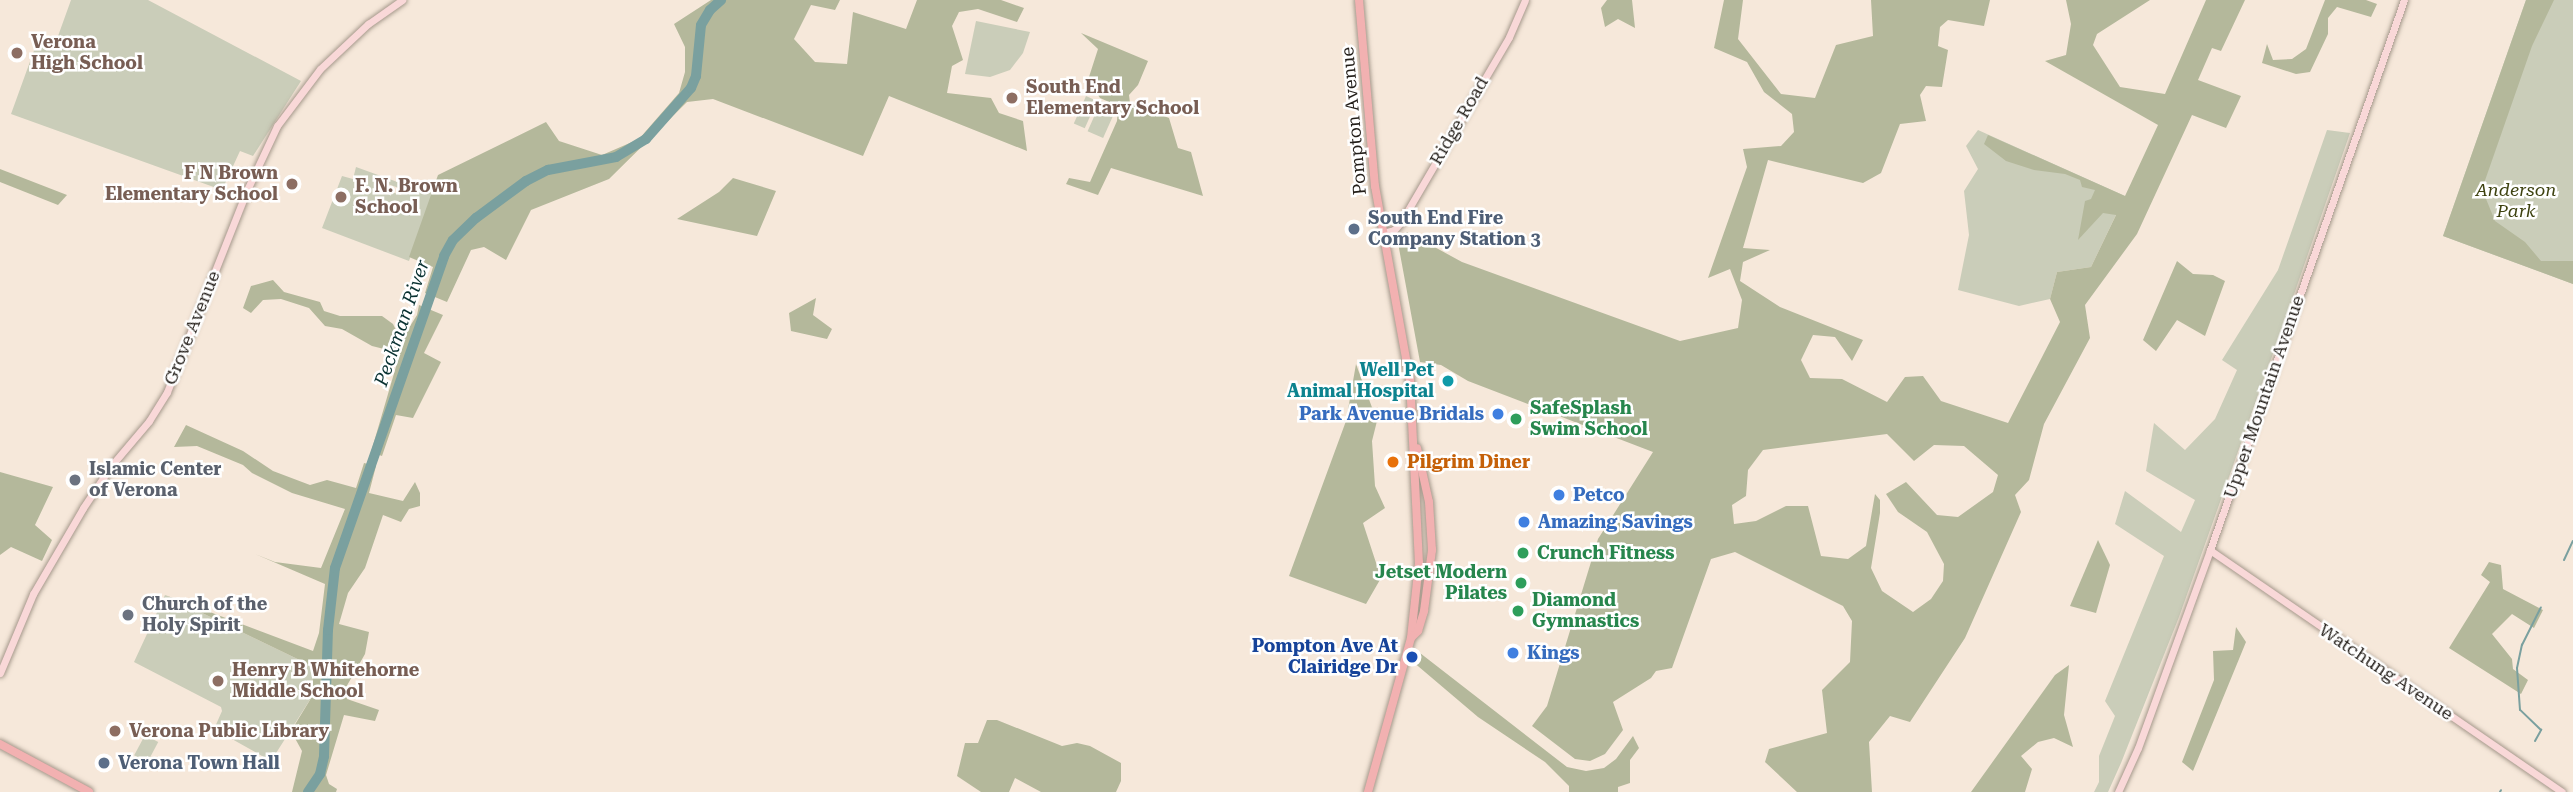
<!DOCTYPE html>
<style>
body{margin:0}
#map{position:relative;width:2573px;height:792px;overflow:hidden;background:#f6e8da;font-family:"Roboto Serif",serif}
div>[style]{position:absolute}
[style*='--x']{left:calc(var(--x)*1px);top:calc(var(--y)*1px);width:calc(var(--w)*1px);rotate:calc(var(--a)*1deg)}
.green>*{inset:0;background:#cacdb9;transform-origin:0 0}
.forest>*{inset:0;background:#b4b89b}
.stream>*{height:2px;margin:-1px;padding:0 1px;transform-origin:1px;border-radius:1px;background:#7aa09f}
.river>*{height:10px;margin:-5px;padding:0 5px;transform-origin:5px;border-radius:5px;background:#7aa09f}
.roads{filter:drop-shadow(0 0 2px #a6998c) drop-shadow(0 0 2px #a6998c)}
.secondary>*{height:7px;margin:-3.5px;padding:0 3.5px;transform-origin:3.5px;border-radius:3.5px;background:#f9d8d8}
.primary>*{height:8px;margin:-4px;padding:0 4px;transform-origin:4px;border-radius:4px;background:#f2b1b1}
.dots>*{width:19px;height:19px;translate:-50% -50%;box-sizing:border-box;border:4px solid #fff;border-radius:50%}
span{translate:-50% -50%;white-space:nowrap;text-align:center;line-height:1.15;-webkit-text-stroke:5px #fff;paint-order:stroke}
.education-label{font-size:18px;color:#785e54;font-weight:700}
.left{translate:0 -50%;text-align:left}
.right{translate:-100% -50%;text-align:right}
.street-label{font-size:18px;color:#231e19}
.park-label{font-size:18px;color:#3e4210;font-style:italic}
.service-label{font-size:18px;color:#4e5e75;font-weight:700}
.culture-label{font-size:18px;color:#0d838f;font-weight:700}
.leisure-label{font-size:18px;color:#27864d;font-weight:700}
.shop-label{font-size:18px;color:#366cbe;font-weight:700}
.food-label{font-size:18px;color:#c56008;font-weight:700}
.worship-label{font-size:18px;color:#5b616d;font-weight:700}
.transit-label{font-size:18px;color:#164399;font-weight:700}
.water-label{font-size:19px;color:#0a3232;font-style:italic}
</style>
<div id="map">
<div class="green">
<i style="clip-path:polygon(71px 0,148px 0,301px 81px,253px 156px,240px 151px,222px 190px,11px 114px,36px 45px,53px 50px)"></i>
<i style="clip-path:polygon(2526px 0,2573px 0,2573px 284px,2443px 236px)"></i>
<i style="clip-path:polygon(976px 21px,1030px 32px,1023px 53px,1010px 70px,990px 77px,965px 74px)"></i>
<i style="left:1086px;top:96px;width:12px;height:30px;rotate:24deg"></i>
<i style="left:1101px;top:101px;width:17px;height:33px;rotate:24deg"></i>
<i style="clip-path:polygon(1978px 130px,2125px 196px,2091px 267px,2057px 272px,2050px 299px,2019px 306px,1958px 290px,1969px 235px,1964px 191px,1978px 169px,1966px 146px)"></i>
<i style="clip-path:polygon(2327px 130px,2350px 133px,2290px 306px,2179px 617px,2121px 763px,2108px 792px,2094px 792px,2099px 782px,2099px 756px,2115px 716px,2105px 701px,2164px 556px,2115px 524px,2125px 491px,2181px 532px,2195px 500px,2146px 471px,2154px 423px,2185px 450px,2215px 419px,2237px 370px,2222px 360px,2278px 270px)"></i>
<i style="clip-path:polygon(356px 167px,403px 184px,402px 189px,379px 181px,376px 187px,401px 195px,405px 183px,433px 192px,409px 261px,322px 228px,342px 176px,353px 179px)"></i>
<i style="clip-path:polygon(165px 595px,312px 666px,313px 695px,271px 761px,214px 729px,222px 711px,221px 707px,134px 662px)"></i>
<i style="left:145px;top:735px;width:15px;height:23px;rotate:28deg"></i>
</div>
<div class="forest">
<i style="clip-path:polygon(711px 0,840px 0,835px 10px,811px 5px,794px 39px,815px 62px,847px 64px,853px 12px,906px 29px,917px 0,1001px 0,1024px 8px,1017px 22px,978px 9px,959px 12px,952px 26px,963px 60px,952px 66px,947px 93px,991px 98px,999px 113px,1023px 121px,1027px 151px,889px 96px,863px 156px,713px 99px,687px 102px,609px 179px,531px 210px,506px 260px,484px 247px,471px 250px,447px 302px,425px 293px,433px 267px,409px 257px,438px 175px,546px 122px,559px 141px,602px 155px,639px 139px,679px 93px,685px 72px,685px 47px,674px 24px)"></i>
<i style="clip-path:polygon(1607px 0,1632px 0,1635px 28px,1618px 19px,1605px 27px,1601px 8px)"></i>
<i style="clip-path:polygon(evenodd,1724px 0,1743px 0,1738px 39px,1781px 94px,1815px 98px,1836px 45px,1873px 36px,1871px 0,1990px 0,1984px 26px,1948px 20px,1940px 27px,1938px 46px,1948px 50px,1942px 87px,1926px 86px,1920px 95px,1926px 121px,1900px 124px,1881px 173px,1863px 183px,1768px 160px,1743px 248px,1770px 250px,1743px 262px,1740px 281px,1780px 307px,1863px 340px,1852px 361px,1835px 337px,1813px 335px,1801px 360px,1810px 378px,1842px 379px,1887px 402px,1905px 377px,1923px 376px,1941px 401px,2008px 423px,2060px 322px,2050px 299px,2057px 272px,2091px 267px,2116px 215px,2103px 213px,2078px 240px,2085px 201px,2091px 199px,2095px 190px,2082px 187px,2080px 180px,2065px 174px,2034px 170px,2006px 161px,1984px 144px,1988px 135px,2125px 196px,2158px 125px,2045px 61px,2066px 55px,2071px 24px,2066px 0,2150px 0,2097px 34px,2093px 45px,2120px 87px,2165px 94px,2206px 0,2245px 0,2221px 51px,2212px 48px,2198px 80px,2241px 96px,2226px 128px,2192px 115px,2137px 234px,2085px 305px,2090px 338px,2044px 424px,2029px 480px,2015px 495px,2021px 512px,1965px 638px,1910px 722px,1890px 716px,1869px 742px,1872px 792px,1797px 792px,1765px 762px,1769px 749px,1827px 733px,1822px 690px,1850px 662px,1852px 621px,1843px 606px,1735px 552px,1711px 559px,1672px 668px,1656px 671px,1651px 678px,1613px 702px,1623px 730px,1605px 754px,1590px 761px,1575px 759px,1532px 726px,1547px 706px,1598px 539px,1653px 452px,1468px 381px,1441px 365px,1420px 362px,1398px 243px,1407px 232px,1462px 262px,1680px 341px,1738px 328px,1742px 300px,1730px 269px,1708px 278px,1747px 167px,1743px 149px,1781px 146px,1794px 132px,1792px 114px,1764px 92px,1747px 62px,1714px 48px,1724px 0,1887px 434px,1914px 461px,1934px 445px,1964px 446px,1998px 475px,1993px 492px,1958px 517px,1937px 515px,1906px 482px,1886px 494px,1898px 512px,1927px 532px,1944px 564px,1943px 581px,1931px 599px,1913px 612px,1882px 591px,1871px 568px,1880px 513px,1880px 500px,1875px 494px,1866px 546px,1848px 559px,1821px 556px,1808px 506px,1786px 506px,1756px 521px,1734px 524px,1732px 505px,1746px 496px,1748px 470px,1763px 450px,1887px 434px)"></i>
<i style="clip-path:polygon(2325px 0,2366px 0,2377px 4px,2371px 17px,2337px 7px,2328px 18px,2328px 34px,2310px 72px,2296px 74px,2262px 63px,2267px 44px,2273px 60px,2292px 59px,2306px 49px)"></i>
<i style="clip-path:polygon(2526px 0,2554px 0,2532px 46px,2482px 189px,2495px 221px,2525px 242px,2541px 261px,2573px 261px,2573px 284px,2443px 236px)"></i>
<i style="clip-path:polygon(1081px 33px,1148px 61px,1138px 85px,1129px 95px,1130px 103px,1169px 118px,1178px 148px,1191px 152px,1203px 196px,1111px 168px,1098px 195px,1066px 184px,1069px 178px,1090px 182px,1117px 121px,1118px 106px,1100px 98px,1088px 80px,1098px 49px)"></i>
<i style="clip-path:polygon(0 169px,67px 195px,58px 205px,0 182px)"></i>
<i style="clip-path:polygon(733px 178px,776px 191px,757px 236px,677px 219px,719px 192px)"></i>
<i style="clip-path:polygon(2177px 261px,2193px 274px,2213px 275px,2225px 281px,2205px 336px,2177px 320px,2156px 351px,2143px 340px)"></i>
<i style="clip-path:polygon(273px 280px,284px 292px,320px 302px,324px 311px,340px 316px,382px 316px,393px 324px,397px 332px,407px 331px,417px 315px,419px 305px,443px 315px,424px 353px,441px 362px,413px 418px,396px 415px,382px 456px,371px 452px,400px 353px,372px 346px,342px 329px,325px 326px,309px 308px,281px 299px,263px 300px,251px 313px,243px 308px,251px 286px)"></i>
<i style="clip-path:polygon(816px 298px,813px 315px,832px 329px,827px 339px,791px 331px,789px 313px)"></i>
<i style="clip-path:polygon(1356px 364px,1377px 421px,1372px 441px,1375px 486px,1385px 508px,1363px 523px,1381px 578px,1366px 604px,1289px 576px,1346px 421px)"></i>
<i style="clip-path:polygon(186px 425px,243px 451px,273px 471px,310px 485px,327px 480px,356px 488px,364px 463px,376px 466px,369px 493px,403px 501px,415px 482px,420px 493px,420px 506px,409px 509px,401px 522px,383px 515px,365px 568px,348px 593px,339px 624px,369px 632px,365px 654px,345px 689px,347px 699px,379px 710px,375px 721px,344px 715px,326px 775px,329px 784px,337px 789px,336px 792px,292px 792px,302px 751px,291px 731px,313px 695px,312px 666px,165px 595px,313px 651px,319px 633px,325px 584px,255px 554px,275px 562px,321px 568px,345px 509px,292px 493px,252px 473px,243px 465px,197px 446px,174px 447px)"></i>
<i style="clip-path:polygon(0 472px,53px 487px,35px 525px,52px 540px,42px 561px,11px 547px,0 555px)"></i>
<i style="clip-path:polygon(2098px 540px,2110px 565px,2096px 613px,2070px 606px)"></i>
<i style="clip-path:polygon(2489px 562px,2501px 565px,2503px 589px,2543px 610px,2534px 628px,2512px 614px,2492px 634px,2512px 659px,2513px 669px,2528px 680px,2521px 694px,2449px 648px,2490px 582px,2481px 575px)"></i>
<i style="clip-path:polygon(2236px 627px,2246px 642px,2193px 771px,2182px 762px,2214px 680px,2213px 651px,2233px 650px)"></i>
<i style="clip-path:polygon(1415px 653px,1420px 653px,1567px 767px,1586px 771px,1604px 768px,1616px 759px,1633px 736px,1639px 748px,1630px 760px,1630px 783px,1618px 787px,1618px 792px,1569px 792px,1569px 786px,1545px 762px,1478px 717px,1412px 661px)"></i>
<i style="clip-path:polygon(2069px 665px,2064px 715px,2073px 747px,2054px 738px,2038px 742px,2021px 756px,2032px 769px,2025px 792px,1971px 792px,2055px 675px)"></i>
<i style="clip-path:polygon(987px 720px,997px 720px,1062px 746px,1077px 743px,1090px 746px,1121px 763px,1121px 781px,1116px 792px,1041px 792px,1015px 778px,1009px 792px,981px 792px,957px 776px,965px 743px,978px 743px)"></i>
</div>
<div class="stream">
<i style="--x:2564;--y:560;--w:21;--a:-65"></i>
<i style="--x:2535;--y:741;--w:13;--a:-61"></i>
<i style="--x:2541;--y:730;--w:29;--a:-136"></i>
<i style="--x:2520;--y:710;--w:42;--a:-94.1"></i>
<i style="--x:2517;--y:668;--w:24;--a:-78"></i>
<i style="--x:2522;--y:645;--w:42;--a:-63.4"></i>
<i style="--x:2500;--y:792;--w:2;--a:-63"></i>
</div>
<div class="river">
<i style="--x:308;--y:792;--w:22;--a:-56"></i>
<i style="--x:320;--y:774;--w:18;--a:-77"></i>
<i style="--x:324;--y:756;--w:126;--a:-88.2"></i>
<i style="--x:328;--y:630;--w:62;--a:-83.6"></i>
<i style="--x:335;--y:568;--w:330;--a:-70.7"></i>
<i style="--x:444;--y:256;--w:18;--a:-61"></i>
<i style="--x:453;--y:240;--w:32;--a:-44"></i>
<i style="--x:476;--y:218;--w:62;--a:-36.5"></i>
<i style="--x:526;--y:181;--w:25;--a:-27"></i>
<i style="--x:548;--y:170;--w:69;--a:-10.8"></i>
<i style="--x:616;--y:157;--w:35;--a:-31"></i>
<i style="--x:646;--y:139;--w:68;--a:-48.6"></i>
<i style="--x:691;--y:88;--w:13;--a:-67"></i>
<i style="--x:696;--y:76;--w:51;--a:-84.4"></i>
<i style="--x:701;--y:25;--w:17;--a:-59"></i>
<i style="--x:710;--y:10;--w:15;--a:-42"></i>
</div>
<div class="roads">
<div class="secondary">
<i style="--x:1383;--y:233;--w:11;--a:-15"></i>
<i style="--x:1394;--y:230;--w:11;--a:-49"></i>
<i style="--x:1401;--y:222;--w:214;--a:-59.7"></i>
<i style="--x:1509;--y:37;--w:40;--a:-66.6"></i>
<i style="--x:2210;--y:550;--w:427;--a:34.5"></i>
<i style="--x:0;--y:673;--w:86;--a:-67.3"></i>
<i style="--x:33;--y:594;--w:99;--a:-59.8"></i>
<i style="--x:83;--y:508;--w:50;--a:-56.3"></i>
<i style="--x:111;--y:466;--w:59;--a:-49.8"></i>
<i style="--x:149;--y:421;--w:34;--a:-58"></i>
<i style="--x:167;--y:392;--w:217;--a:-68.4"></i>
<i style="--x:247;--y:190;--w:71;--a:-64.9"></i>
<i style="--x:277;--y:126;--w:71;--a:-53"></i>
<i style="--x:320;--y:69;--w:66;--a:-43.2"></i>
<i style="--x:368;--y:24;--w:42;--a:-35.2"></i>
<i style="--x:2118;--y:792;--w:48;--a:-65.6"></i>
<i style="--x:2138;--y:748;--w:211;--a:-70"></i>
<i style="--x:2210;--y:550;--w:583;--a:-70.57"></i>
</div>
<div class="primary">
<i style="--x:1359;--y:0;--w:187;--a:85.1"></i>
<i style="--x:1375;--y:186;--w:197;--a:79.8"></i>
<i style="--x:1410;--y:380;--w:183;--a:87.2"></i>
<i style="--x:1419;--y:563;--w:75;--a:96.1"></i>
<i style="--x:1411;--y:638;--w:160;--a:105.6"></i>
<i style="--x:1411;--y:638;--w:10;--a:-45"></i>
<i style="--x:1418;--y:631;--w:21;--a:-73"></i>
<i style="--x:1424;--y:611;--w:62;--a:-82.5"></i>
<i style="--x:1432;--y:550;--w:48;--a:-93.6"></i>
<i style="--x:1429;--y:502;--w:55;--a:-102.5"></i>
<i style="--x:0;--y:744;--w:101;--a:28.3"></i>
</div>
</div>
<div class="dots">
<i style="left:17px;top:53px;background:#8d6e63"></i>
<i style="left:1012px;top:98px;background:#8d6e63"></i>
<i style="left:292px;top:184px;background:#8d6e63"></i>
<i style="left:341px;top:197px;background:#8d6e63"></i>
<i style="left:1354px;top:229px;background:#5c6f8a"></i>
<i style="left:1448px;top:381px;background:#0f9aa8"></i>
<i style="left:1498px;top:414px;background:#3f7fe0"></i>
<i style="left:1516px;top:419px;background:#2e9e5b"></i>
<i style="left:1393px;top:462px;background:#e8710a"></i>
<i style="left:75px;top:480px;background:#6b7280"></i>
<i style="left:1559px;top:495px;background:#3f7fe0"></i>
<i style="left:1524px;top:522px;background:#3f7fe0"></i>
<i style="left:1523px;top:553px;background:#2e9e5b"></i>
<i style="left:1521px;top:583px;background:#2e9e5b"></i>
<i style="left:1518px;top:611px;background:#2e9e5b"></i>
<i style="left:128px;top:615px;background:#6b7280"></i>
<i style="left:1513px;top:653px;background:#3f7fe0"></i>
<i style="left:1412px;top:657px;background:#1a4fb4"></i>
<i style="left:218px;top:681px;background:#8d6e63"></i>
<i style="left:115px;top:731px;background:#8d6e63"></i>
<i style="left:104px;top:763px;background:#5c6f8a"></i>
</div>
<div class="education-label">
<span class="left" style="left:31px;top:53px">Verona<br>High School</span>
<span class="left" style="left:1026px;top:98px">South End<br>Elementary School</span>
<span class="right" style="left:278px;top:184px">F N Brown<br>Elementary School</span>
<span class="left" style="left:355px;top:197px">F. N. Brown<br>School</span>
<span class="left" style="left:232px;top:681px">Henry B Whitehorne<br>Middle School</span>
<span class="left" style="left:129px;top:731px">Verona Public Library</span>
</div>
<div class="street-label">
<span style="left:1354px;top:121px;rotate:-95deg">Pompton Avenue</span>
<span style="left:1459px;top:121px;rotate:-60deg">Ridge Road</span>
<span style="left:192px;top:328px;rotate:-68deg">Grove Avenue</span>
<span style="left:2264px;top:397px;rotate:-71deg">Upper Mountain Avenue</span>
<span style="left:2386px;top:672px;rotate:34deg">Watchung Avenue</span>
</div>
<div class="park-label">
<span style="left:2516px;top:201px">Anderson<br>Park</span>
</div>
<div class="service-label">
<span class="left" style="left:1368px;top:229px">South End Fire<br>Company Station 3</span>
<span class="left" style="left:118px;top:763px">Verona Town Hall</span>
</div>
<div class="culture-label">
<span class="right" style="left:1434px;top:381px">Well Pet<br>Animal Hospital</span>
</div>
<div class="leisure-label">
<span class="left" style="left:1530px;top:419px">SafeSplash<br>Swim School</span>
<span class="left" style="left:1537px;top:553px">Crunch Fitness</span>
<span class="right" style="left:1507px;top:583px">Jetset Modern<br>Pilates</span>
<span class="left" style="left:1532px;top:611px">Diamond<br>Gymnastics</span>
</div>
<div class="shop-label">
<span class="right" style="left:1484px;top:414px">Park Avenue Bridals</span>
<span class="left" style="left:1573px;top:495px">Petco</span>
<span class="left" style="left:1538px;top:522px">Amazing Savings</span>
<span class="left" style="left:1527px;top:653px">Kings</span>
</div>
<div class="food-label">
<span class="left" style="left:1407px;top:462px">Pilgrim Diner</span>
</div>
<div class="worship-label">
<span class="left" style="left:89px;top:480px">Islamic Center<br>of Verona</span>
<span class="left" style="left:142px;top:615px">Church of the<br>Holy Spirit</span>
</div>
<div class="transit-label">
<span class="right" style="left:1398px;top:657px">Pompton Ave At<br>Clairidge Dr</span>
</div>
<div class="water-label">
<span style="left:402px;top:323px;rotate:-71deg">Peckman River</span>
</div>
</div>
